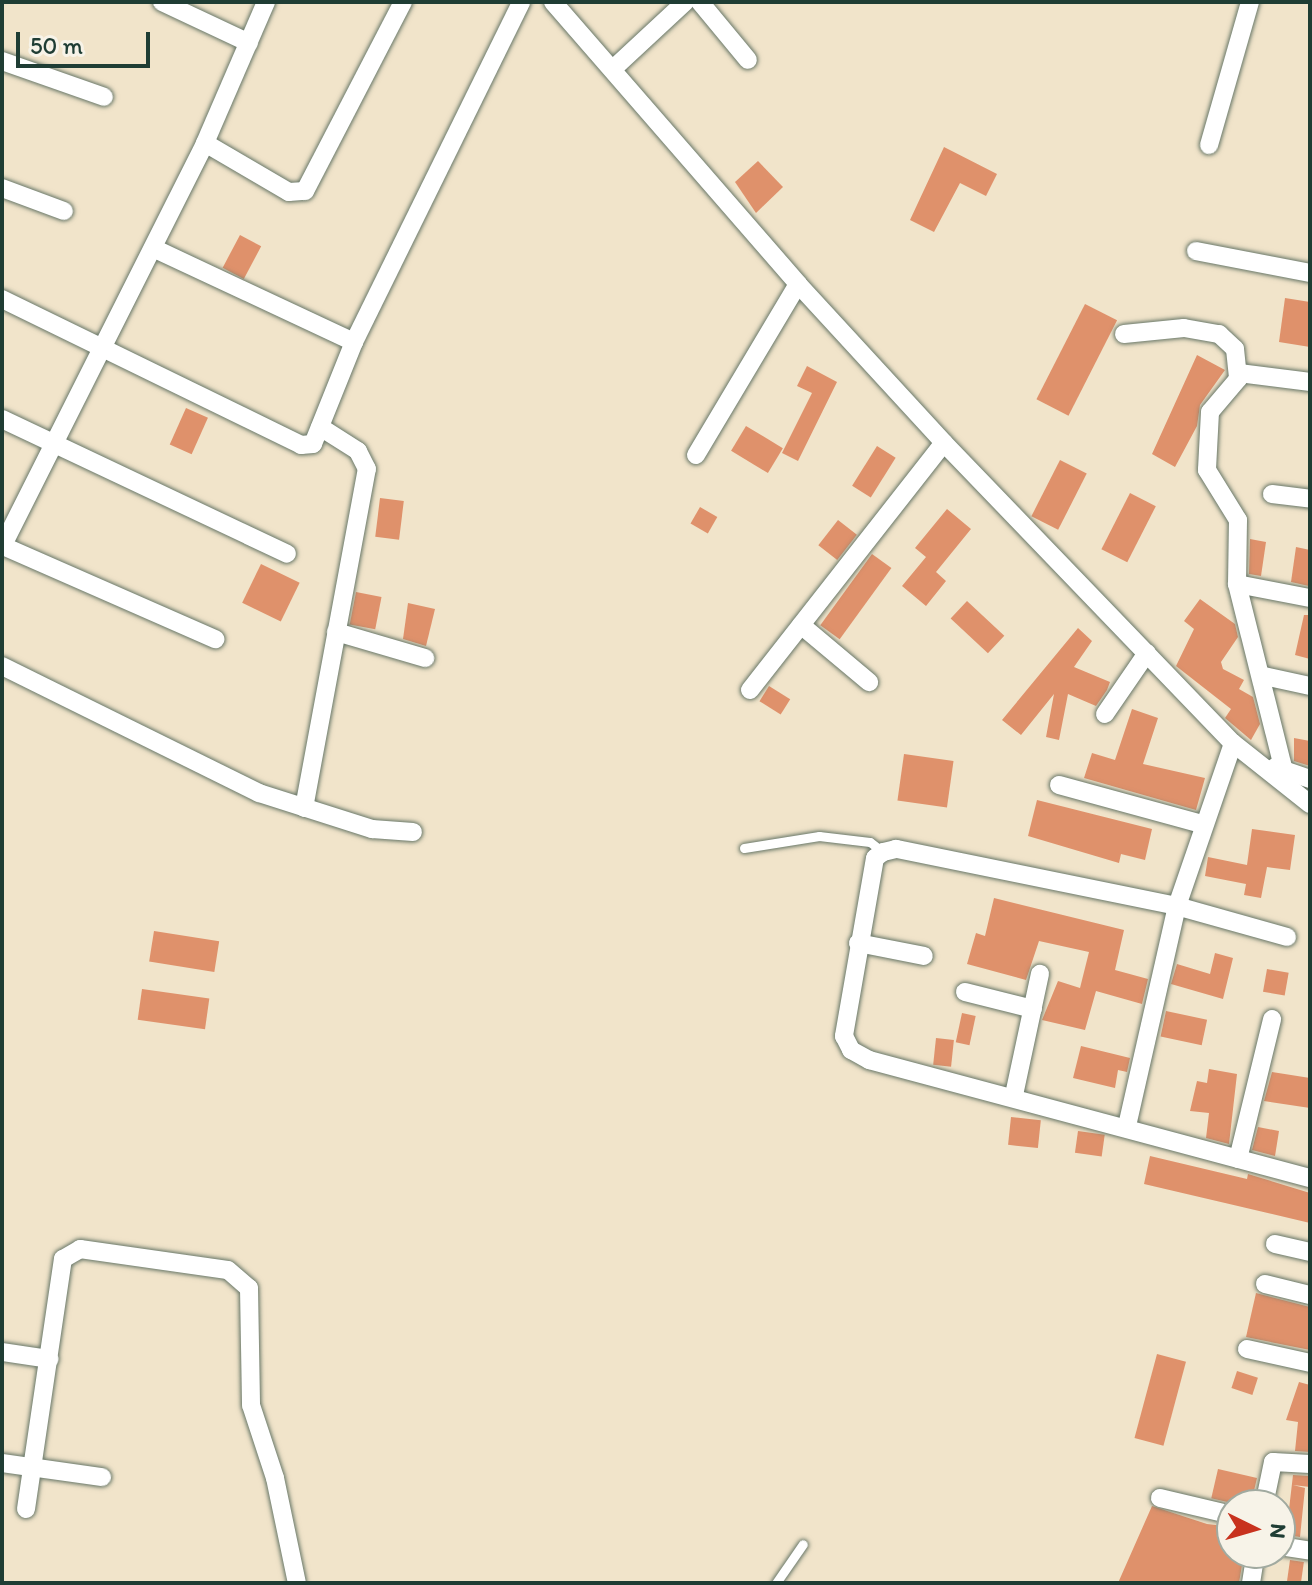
<!DOCTYPE html>
<style>
body{margin:0}
#map{position:relative;width:1312px;height:1585px;overflow:hidden;background:#f1e4ca;font-family:Itim,sans-serif}
div>[style]{position:absolute}
[style*='--x']{left:calc(var(--x)*1px);top:calc(var(--y)*1px);width:calc(var(--w)*1px);rotate:calc(var(--a)*1deg)}
.building>*{inset:0;background:#df916b;transform-origin:0 0}
.roads{filter:drop-shadow(0 0 2px #687768) drop-shadow(0 0 2px #687768)}
.lane>*{height:9px;margin:-4.5px;padding:0 4.5px;transform-origin:4.5px;border-radius:4.5px;background:#fff}
.street>*{height:18px;margin:-9px;padding:0 9px;transform-origin:9px;border-radius:9px;background:#fff}
span{translate:-50% -50%;white-space:nowrap;text-align:center;line-height:1.15;-webkit-text-stroke:7px #f7f3e8;paint-order:stroke}
.frame{position:absolute;inset:0;border:4px solid #1f3d34;pointer-events:none}
.north{position:absolute;left:1216px;top:1489px;width:80px;height:80px;box-sizing:border-box;background:#f7f3e8;border:2px solid #a1aaa0;border-radius:50%;rotate:95deg;font-size:22px;font-weight:700;line-height:32px;text-align:center;color:#1f3d34}
.north::after{content:'';display:block;margin:auto;width:28px;height:36px;background:#c8321e;clip-path:polygon(50% 0,100% 100%,50% 72%,0 100%)}
.scale{position:absolute;left:16px;top:32px;width:134px;height:36px;box-sizing:border-box;border:4px solid #1f3d34;border-top:0;padding-left:10px;font-size:24px;line-height:28px;white-space:nowrap;color:#1f3d34;-webkit-text-stroke:6px #f7f3e8;paint-order:stroke}
</style>
<div id="map">
<div class="building">
<i style="clip-path:polygon(944px 147px,997px 174px,986px 196px,960px 183px,934px 232px,910px 220px)"></i>
<i style="clip-path:polygon(758px 161px,783px 187px,756px 213px,735px 182px)"></i>
<i style="left:240px;top:235px;width:24px;height:37px;rotate:28deg"></i>
<i style="clip-path:polygon(1285px 298px,1310px 302px,1310px 347px,1279px 342px)"></i>
<i style="left:1085px;top:304px;width:36px;height:107px;rotate:27deg"></i>
<i style="clip-path:polygon(1197px 355px,1225px 370px,1200px 405px,1197px 426px,1175px 467px,1152px 454px)"></i>
<i style="clip-path:polygon(807px 366px,837px 382px,798px 461px,782px 453px,812px 393px,797px 386px)"></i>
<i style="left:186px;top:408px;width:24px;height:40px;rotate:24deg"></i>
<i style="left:746px;top:426px;width:43px;height:29px;rotate:31deg"></i>
<i style="left:877px;top:446px;width:22px;height:47px;rotate:32deg"></i>
<i style="left:1060px;top:460px;width:30px;height:63px;rotate:27deg"></i>
<i style="left:1130px;top:493px;width:29px;height:63px;rotate:27deg"></i>
<i style="left:380px;top:498px;width:24px;height:39px;rotate:7deg"></i>
<i style="left:700px;top:507px;width:20px;height:19px;rotate:30deg"></i>
<i style="clip-path:polygon(947px 509px,971px 529px,936px 572px,946px 581px,926px 606px,902px 586px,926px 557px,915px 548px)"></i>
<i style="left:838px;top:520px;width:24px;height:32px;rotate:38deg"></i>
<i style="clip-path:polygon(1250px 539px,1266px 542px,1261px 576px,1249px 574px)"></i>
<i style="clip-path:polygon(1296px 547px,1310px 550px,1309px 586px,1291px 582px)"></i>
<i style="left:872px;top:554px;width:24px;height:88px;rotate:36deg"></i>
<i style="left:261px;top:564px;width:43px;height:43px;rotate:26deg"></i>
<i style="left:356px;top:592px;width:26px;height:33px;rotate:11deg"></i>
<i style="clip-path:polygon(1200px 599px,1235px 624px,1238px 637px,1221px 662px,1223px 669px,1244px 680px,1239px 689px,1253px 697px,1260px 724px,1251px 740px,1225px 718px,1231px 709px,1176px 666px,1194px 629px,1184px 621px)"></i>
<i style="left:967px;top:601px;width:51px;height:24px;rotate:43deg"></i>
<i style="clip-path:polygon(408px 603px,435px 609px,426px 646px,403px 639px)"></i>
<i style="clip-path:polygon(1304px 615px,1310px 615px,1310px 659px,1295px 655px)"></i>
<i style="clip-path:polygon(1078px 628px,1092px 641px,1074px 667px,1110px 682px,1107px 690px,1096px 706px,1068px 694px,1059px 740px,1046px 737px,1054px 694px,1021px 735px,1002px 720px)"></i>
<i style="left:769px;top:686px;width:25px;height:18px;rotate:32deg"></i>
<i style="clip-path:polygon(1132px 709px,1158px 718px,1143px 764px,1205px 778px,1196px 810px,1084px 778px,1092px 753px,1115px 760px)"></i>
<i style="clip-path:polygon(1294px 738px,1310px 741px,1310px 766px,1294px 761px)"></i>
<i style="left:904px;top:754px;width:50px;height:47px;rotate:8deg"></i>
<i style="clip-path:polygon(1037px 800px,1152px 829px,1145px 860px,1121px 854px,1119px 863px,1028px 836px)"></i>
<i style="clip-path:polygon(1252px 829px,1295px 835px,1290px 870px,1267px 867px,1261px 898px,1244px 895px,1246px 884px,1205px 876px,1208px 857px,1247px 865px)"></i>
<i style="clip-path:polygon(994px 898px,1124px 930px,1115px 970px,1148px 979px,1142px 1004px,1096px 991px,1085px 1030px,1042px 1020px,1058px 981px,1080px 988px,1089px 952px,1039px 941px,1026px 980px,967px 964px,976px 933px,985px 936px)"></i>
<i style="left:154px;top:931px;width:66px;height:31px;rotate:9deg"></i>
<i style="clip-path:polygon(1215px 953px,1233px 958px,1223px 999px,1171px 984px,1177px 964px,1210px 974px)"></i>
<i style="left:1267px;top:969px;width:22px;height:23px;rotate:10deg"></i>
<i style="left:142px;top:989px;width:68px;height:31px;rotate:8deg"></i>
<i style="left:1166px;top:1011px;width:42px;height:26px;rotate:12deg"></i>
<i style="left:962px;top:1013px;width:14px;height:30px;rotate:12deg"></i>
<i style="left:936px;top:1038px;width:18px;height:27px;rotate:6deg"></i>
<i style="clip-path:polygon(1081px 1046px,1130px 1058px,1127px 1072px,1118px 1070px,1115px 1088px,1073px 1078px)"></i>
<i style="clip-path:polygon(1209px 1069px,1237px 1074px,1229px 1144px,1206px 1138px,1209px 1113px,1190px 1111px,1197px 1081px,1207px 1083px)"></i>
<i style="clip-path:polygon(1272px 1072px,1310px 1078px,1310px 1108px,1264px 1101px)"></i>
<i style="left:1011px;top:1117px;width:30px;height:28px;rotate:6deg"></i>
<i style="clip-path:polygon(1258px 1127px,1279px 1131px,1275px 1156px,1252px 1150px)"></i>
<i style="left:1078px;top:1131px;width:27px;height:22px;rotate:8deg"></i>
<i style="clip-path:polygon(1150px 1156px,1247px 1179px,1248px 1174px,1310px 1193px,1310px 1223px,1144px 1184px)"></i>
<i style="clip-path:polygon(1256px 1293px,1310px 1307px,1310px 1350px,1246px 1337px)"></i>
<i style="left:1157px;top:1354px;width:30px;height:87px;rotate:15deg"></i>
<i style="left:1237px;top:1371px;width:22px;height:18px;rotate:18deg"></i>
<i style="clip-path:polygon(1299px 1382px,1310px 1385px,1310px 1452px,1295px 1451px,1298px 1422px,1286px 1420px)"></i>
<i style="left:1218px;top:1469px;width:40px;height:30px;rotate:13deg"></i>
<i style="clip-path:polygon(1293px 1475px,1310px 1476px,1310px 1487px,1293px 1485px,1305px 1488px,1300px 1537px,1286px 1535px)"></i>
<i style="clip-path:polygon(1152px 1506px,1207px 1524px,1232px 1527px,1232px 1553px,1244px 1553px,1239px 1583px,1118px 1583px)"></i>
<i style="left:1290px;top:1560px;width:14px;height:23px;rotate:8deg"></i>
</div>
<div class="roads">
<div class="lane">
<i style="--x:744;--y:848;--w:76;--a:-9.1"></i>
<i style="--x:819;--y:836;--w:51;--a:6.7"></i>
<i style="--x:870;--y:842;--w:16;--a:38"></i>
<i style="--x:776;--y:1583;--w:47;--a:-55.3"></i>
</div>
<div class="street">
<i style="--x:162;--y:2;--w:96;--a:25.2"></i>
<i style="--x:553;--y:2;--w:374;--a:49"></i>
<i style="--x:798;--y:284;--w:216;--a:47.4"></i>
<i style="--x:944;--y:443;--w:417;--a:46.1"></i>
<i style="--x:1233;--y:743;--w:98;--a:38.4"></i>
<i style="--x:700;--y:2;--w:75;--a:50.4"></i>
<i style="--x:2;--y:61;--w:108;--a:19.4"></i>
<i style="--x:614;--y:68;--w:97;--a:-42.9"></i>
<i style="--x:205;--y:143;--w:97;--a:30.3"></i>
<i style="--x:289;--y:192;--w:16;--a:-4"></i>
<i style="--x:305;--y:191;--w:213;--a:-62.6"></i>
<i style="--x:1209;--y:145;--w:149;--a:-74"></i>
<i style="--x:2;--y:188;--w:66;--a:20.4"></i>
<i style="--x:153;--y:248;--w:222;--a:25.1"></i>
<i style="--x:1196;--y:251;--w:116;--a:10.9"></i>
<i style="--x:2;--y:299;--w:333;--a:26"></i>
<i style="--x:301;--y:445;--w:12;--a:-5"></i>
<i style="--x:313;--y:444;--w:110;--a:-68.1"></i>
<i style="--x:354;--y:342;--w:379;--a:-63.8"></i>
<i style="--x:1124;--y:334;--w:60;--a:-5.7"></i>
<i style="--x:1184;--y:328;--w:36;--a:10"></i>
<i style="--x:1219;--y:334;--w:22;--a:43"></i>
<i style="--x:1235;--y:349;--w:30;--a:84"></i>
<i style="--x:1238;--y:379;--w:43;--a:130.3"></i>
<i style="--x:1210;--y:412;--w:58;--a:93"></i>
<i style="--x:1207;--y:470;--w:59;--a:58.2"></i>
<i style="--x:1238;--y:520;--w:64;--a:90.9"></i>
<i style="--x:1237;--y:584;--w:193;--a:75.9"></i>
<i style="--x:1239;--y:373;--w:72;--a:7.2"></i>
<i style="--x:2;--y:419;--w:315;--a:25.3"></i>
<i style="--x:696;--y:455;--w:199;--a:-59.2"></i>
<i style="--x:1272;--y:494;--w:38;--a:7"></i>
<i style="--x:3;--y:546;--w:232;--a:23.7"></i>
<i style="--x:2;--y:547;--w:452;--a:-63.3"></i>
<i style="--x:205;--y:143;--w:154;--a:-66.6"></i>
<i style="--x:1237;--y:584;--w:74;--a:10.9"></i>
<i style="--x:801;--y:625;--w:89;--a:40"></i>
<i style="--x:336;--y:632;--w:93;--a:16.3"></i>
<i style="--x:2;--y:666;--w:287;--a:26.3"></i>
<i style="--x:259;--y:793;--w:119;--a:17.7"></i>
<i style="--x:372;--y:829;--w:41;--a:4.2"></i>
<i style="--x:1264;--y:676;--w:47;--a:12.3"></i>
<i style="--x:750;--y:690;--w:314;--a:-51.9"></i>
<i style="--x:1105;--y:714;--w:74;--a:-55.5"></i>
<i style="--x:1275;--y:767;--w:37;--a:19"></i>
<i style="--x:1059;--y:785;--w:148;--a:15.3"></i>
<i style="--x:304;--y:808;--w:345;--a:-79.5"></i>
<i style="--x:367;--y:469;--w:20;--a:-117"></i>
<i style="--x:358;--y:451;--w:45;--a:-147.7"></i>
<i style="--x:1287;--y:937;--w:114;--a:-164.3"></i>
<i style="--x:1177;--y:906;--w:287;--a:-168.5"></i>
<i style="--x:896;--y:849;--w:13;--a:167"></i>
<i style="--x:883;--y:852;--w:10;--a:143"></i>
<i style="--x:875;--y:858;--w:181;--a:99.9"></i>
<i style="--x:844;--y:1036;--w:16;--a:63"></i>
<i style="--x:851;--y:1050;--w:21;--a:29"></i>
<i style="--x:869;--y:1060;--w:457;--a:15"></i>
<i style="--x:858;--y:943;--w:67;--a:11.1"></i>
<i style="--x:965;--y:992;--w:70;--a:14"></i>
<i style="--x:1014;--y:1095;--w:124;--a:-77.9"></i>
<i style="--x:1127;--y:1126;--w:226;--a:-77.2"></i>
<i style="--x:1177;--y:906;--w:172;--a:-71"></i>
<i style="--x:1238;--y:1159;--w:144;--a:-76.3"></i>
<i style="--x:1275;--y:1244;--w:36;--a:13"></i>
<i style="--x:1265;--y:1284;--w:46;--a:13.7"></i>
<i style="--x:1247;--y:1349;--w:65;--a:12.5"></i>
<i style="--x:2;--y:1352;--w:48;--a:8.5"></i>
<i style="--x:2;--y:1463;--w:101;--a:8"></i>
<i style="--x:1160;--y:1498;--w:74;--a:13.3"></i>
<i style="--x:1264;--y:1505;--w:44;--a:-78.2"></i>
<i style="--x:1273;--y:1462;--w:37;--a:3"></i>
<i style="--x:26;--y:1509;--w:253;--a:-81.6"></i>
<i style="--x:63;--y:1259;--w:20;--a:-30"></i>
<i style="--x:80;--y:1249;--w:149;--a:8.1"></i>
<i style="--x:228;--y:1270;--w:28;--a:41"></i>
<i style="--x:249;--y:1288;--w:117;--a:89"></i>
<i style="--x:251;--y:1405;--w:77;--a:71.8"></i>
<i style="--x:275;--y:1478;--w:107;--a:78.2"></i>
<i style="--x:1280;--y:1546;--w:30;--a:9"></i>
<i style="--x:1251;--y:1583;--w:30;--a:-81"></i>
</div>
</div>
<div class="frame"></div>
<div class="north">N</div>
<div class="scale">50 m</div>
</div>
